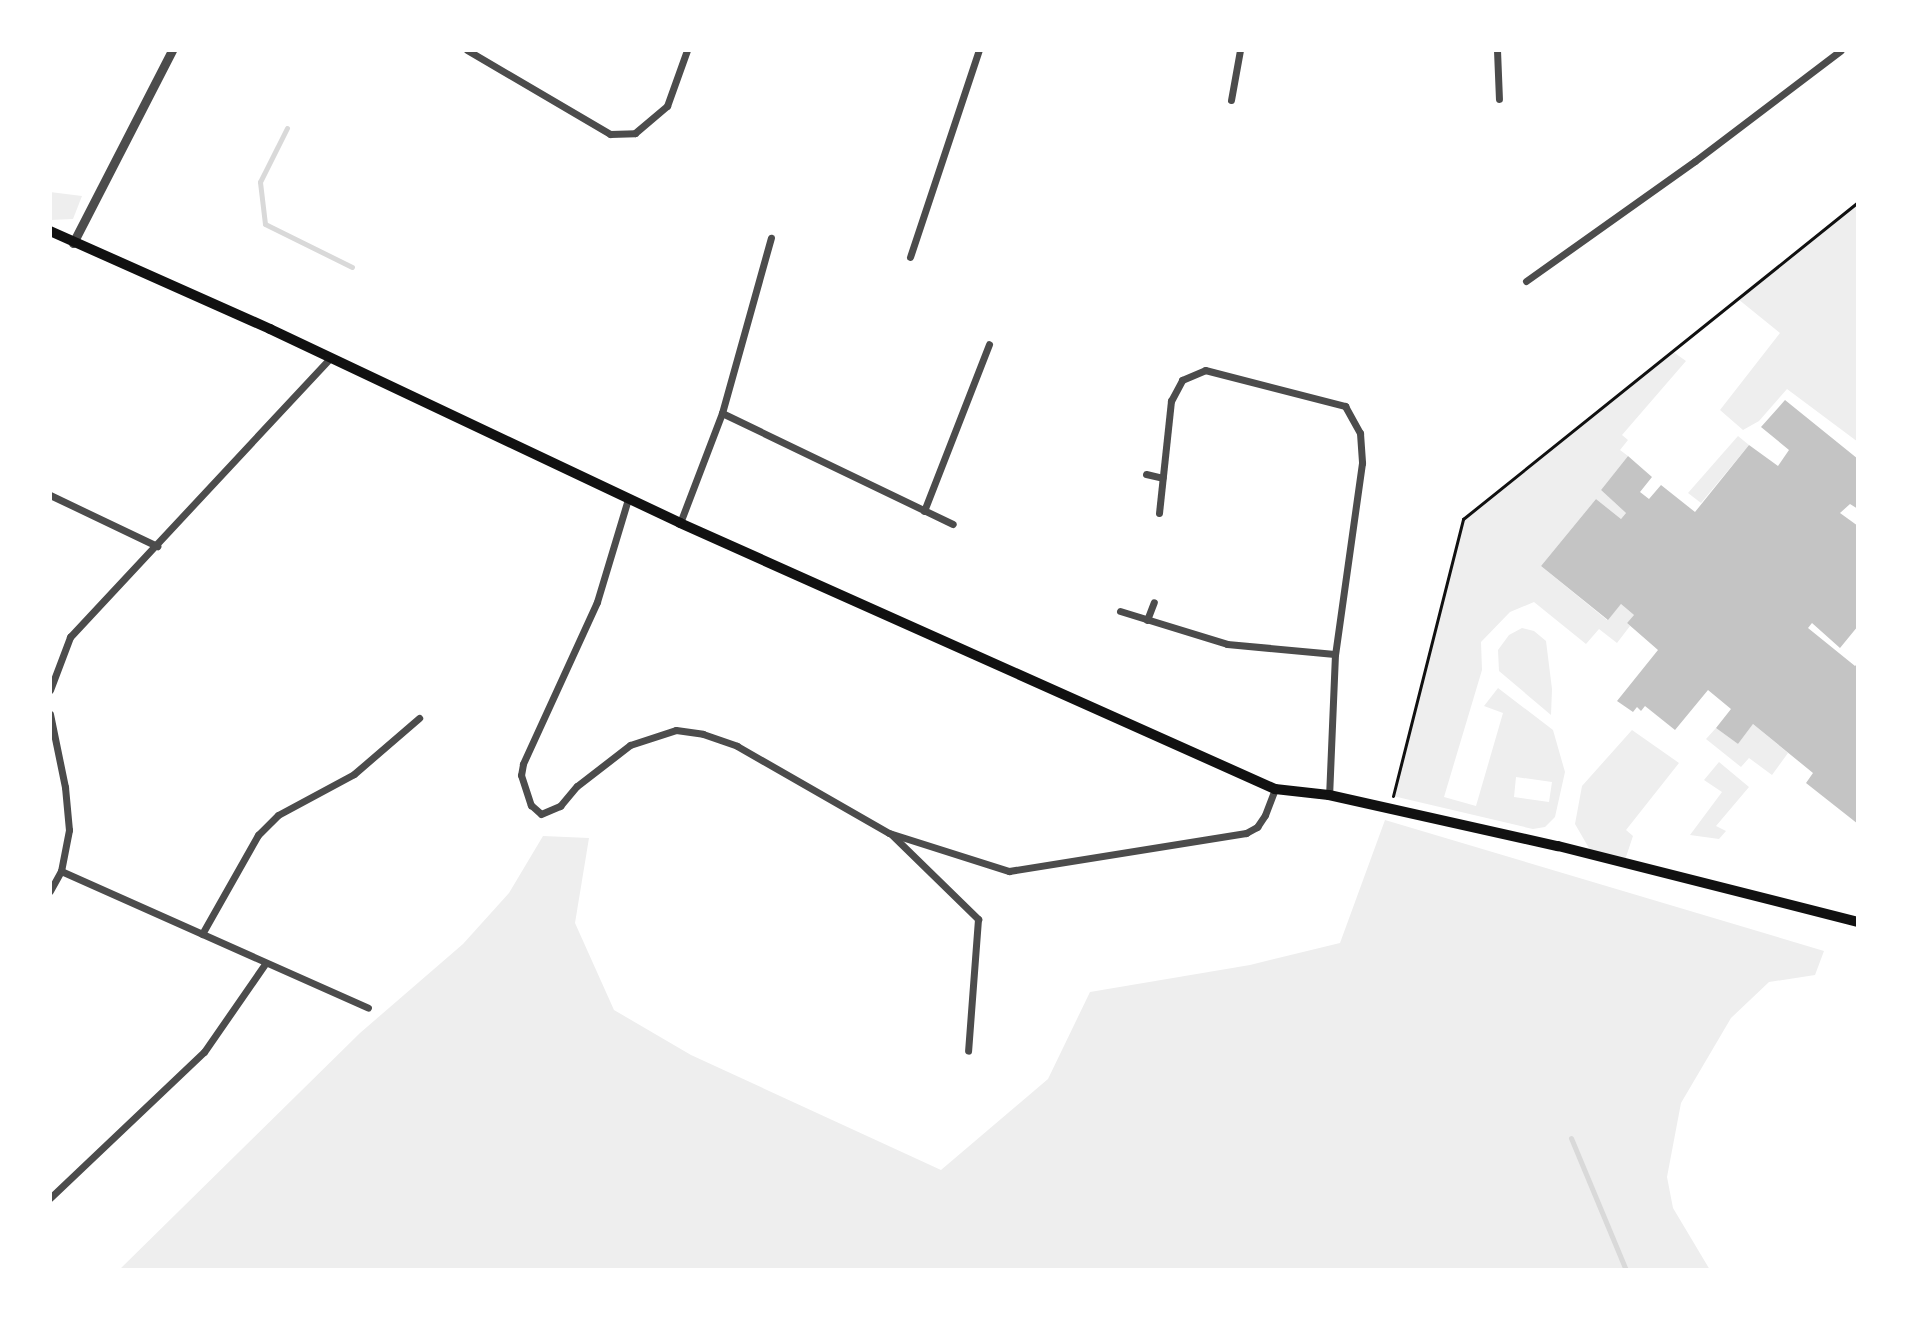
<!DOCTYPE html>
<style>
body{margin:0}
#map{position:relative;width:1908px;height:1320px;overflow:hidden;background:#fff;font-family:Ubuntu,sans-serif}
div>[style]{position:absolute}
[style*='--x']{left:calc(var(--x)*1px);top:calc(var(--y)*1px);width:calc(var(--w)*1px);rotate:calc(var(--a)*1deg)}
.green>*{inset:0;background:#eee}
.stream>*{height:5px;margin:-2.5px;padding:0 2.5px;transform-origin:2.5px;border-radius:2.5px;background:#d9d9d9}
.building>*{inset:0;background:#c4c4c4}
.path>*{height:3px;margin:-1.5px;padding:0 1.5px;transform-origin:1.5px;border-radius:1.5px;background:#111}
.minor>*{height:7px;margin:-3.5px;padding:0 3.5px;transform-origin:3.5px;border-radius:3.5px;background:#4c4c4c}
.tertiary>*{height:9px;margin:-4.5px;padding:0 4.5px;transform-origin:4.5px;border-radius:4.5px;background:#4c4c4c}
.secondary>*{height:10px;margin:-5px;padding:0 5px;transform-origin:5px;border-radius:5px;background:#111}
span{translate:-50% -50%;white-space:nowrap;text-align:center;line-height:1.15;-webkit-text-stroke:6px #fff;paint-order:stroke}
.frame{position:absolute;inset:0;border:52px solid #fff;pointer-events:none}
</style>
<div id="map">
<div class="green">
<i style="clip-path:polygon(50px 192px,82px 196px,73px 219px,50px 220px)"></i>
<i style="clip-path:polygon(1858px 202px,1858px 442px,1787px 389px,1759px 421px,1743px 430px,1720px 410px,1780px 333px,1738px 299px)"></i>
<i style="clip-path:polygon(evenodd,1672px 351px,1686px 361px,1622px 435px,1628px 440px,1620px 450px,1628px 456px,1601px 490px,1626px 513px,1621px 519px,1596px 499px,1541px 566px,1607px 620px,1621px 604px,1634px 615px,1627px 623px,1630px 626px,1617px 643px,1599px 629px,1586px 644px,1534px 602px,1510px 612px,1481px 642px,1482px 670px,1444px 797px,1476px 806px,1503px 713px,1484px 706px,1498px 688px,1553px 730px,1565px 772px,1555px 817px,1545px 827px,1533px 829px,1393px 796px,1463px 519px,1672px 351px,1516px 777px,1552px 782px,1549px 802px,1514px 797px,1516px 777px)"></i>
<i style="clip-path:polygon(1738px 436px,1749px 445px,1701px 503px,1688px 493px)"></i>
<i style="clip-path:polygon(1522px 628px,1534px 631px,1546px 641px,1552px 689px,1551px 715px,1499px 671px,1498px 650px,1509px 635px)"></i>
<i style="clip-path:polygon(1753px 724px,1788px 753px,1772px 775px,1749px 758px,1741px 767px,1706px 739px,1716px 728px,1738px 744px)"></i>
<i style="clip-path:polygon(1632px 730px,1679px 763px,1626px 830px,1633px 836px,1624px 863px,1593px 855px,1575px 824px,1582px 786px)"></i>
<i style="clip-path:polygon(1719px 762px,1749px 787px,1716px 826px,1726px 831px,1719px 839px,1690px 835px,1722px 792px,1704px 780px)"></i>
<i style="clip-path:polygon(1385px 820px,1824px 951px,1815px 975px,1769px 982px,1731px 1018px,1681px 1103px,1667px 1177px,1673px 1208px,1710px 1270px,119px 1270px,360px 1033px,463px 944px,509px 893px,543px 836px,589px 838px,575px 923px,614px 1010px,691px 1055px,941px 1170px,1048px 1079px,1090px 992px,1250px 965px,1340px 943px)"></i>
</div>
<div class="stream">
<i style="--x:287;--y:128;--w:60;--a:116.6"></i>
<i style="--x:260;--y:182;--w:42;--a:83.2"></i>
<i style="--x:265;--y:224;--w:97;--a:26.3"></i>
<i style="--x:1571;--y:1138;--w:143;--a:67.4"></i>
</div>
<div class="building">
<i style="clip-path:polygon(1785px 400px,1858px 459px,1858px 509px,1850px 504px,1840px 513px,1858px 526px,1858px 626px,1840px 648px,1812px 623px,1808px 628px,1855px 666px,1858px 663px,1858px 824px,1806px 783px,1813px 773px,1753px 724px,1738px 744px,1716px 728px,1731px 709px,1708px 690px,1675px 730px,1645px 706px,1641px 711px,1637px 707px,1633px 712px,1617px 701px,1658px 650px,1627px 623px,1634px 615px,1621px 604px,1608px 620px,1541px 566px,1596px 499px,1621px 519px,1626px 513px,1601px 490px,1628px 456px,1652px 477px,1640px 492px,1649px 499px,1661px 485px,1695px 512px,1749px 445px,1778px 466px,1789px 450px,1761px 427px)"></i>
</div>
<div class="path">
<i style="--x:1393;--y:796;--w:286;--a:-75.8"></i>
<i style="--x:1463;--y:519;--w:506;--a:-38.75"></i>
</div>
<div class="minor">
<i style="--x:467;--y:50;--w:166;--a:30.4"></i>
<i style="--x:610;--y:134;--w:25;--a:-2"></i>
<i style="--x:635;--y:133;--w:42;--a:-40.2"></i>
<i style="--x:667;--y:106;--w:59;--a:-70.3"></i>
<i style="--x:1497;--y:50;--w:49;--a:87.7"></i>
<i style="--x:1231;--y:100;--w:51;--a:-79.8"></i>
<i style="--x:910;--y:257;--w:218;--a:-71.6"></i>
<i style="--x:1526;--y:281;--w:207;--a:-35.4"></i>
<i style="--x:1695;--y:161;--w:183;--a:-37.2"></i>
<i style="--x:722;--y:413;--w:256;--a:25.7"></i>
<i style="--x:1146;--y:474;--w:17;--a:13"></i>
<i style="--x:50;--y:495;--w:119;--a:25.5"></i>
<i style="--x:628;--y:499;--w:108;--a:106.8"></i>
<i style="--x:597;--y:602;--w:178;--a:114.6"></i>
<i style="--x:523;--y:764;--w:11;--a:100"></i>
<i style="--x:521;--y:775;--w:32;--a:72"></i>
<i style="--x:531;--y:805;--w:13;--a:42"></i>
<i style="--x:541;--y:814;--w:21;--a:-23"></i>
<i style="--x:560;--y:806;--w:26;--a:-50"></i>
<i style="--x:577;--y:786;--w:67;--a:-37.7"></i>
<i style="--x:630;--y:745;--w:48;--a:-18.1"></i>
<i style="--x:676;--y:730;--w:27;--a:8"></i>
<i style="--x:703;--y:734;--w:36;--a:19"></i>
<i style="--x:737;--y:746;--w:175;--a:29.8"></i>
<i style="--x:889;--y:833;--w:126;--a:17.6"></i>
<i style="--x:1009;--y:871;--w:240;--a:-9.1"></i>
<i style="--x:1246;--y:833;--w:13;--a:-29"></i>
<i style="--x:1257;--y:827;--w:14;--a:-56"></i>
<i style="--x:1265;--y:815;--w:28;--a:-69"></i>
<i style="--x:924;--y:511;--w:179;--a:-68.7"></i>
<i style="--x:1159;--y:513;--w:113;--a:-83.9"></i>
<i style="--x:1171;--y:401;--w:24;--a:-62"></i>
<i style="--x:1182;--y:380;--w:25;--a:-23"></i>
<i style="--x:1205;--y:370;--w:145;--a:14.4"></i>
<i style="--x:1345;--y:406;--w:31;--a:61"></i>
<i style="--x:1360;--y:433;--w:30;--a:86"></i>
<i style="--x:1362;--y:463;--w:193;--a:98"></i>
<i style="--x:1335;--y:654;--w:141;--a:92.4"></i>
<i style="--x:680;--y:523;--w:118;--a:-69.1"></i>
<i style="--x:722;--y:413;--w:182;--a:-74.4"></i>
<i style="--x:1120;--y:611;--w:112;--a:17.1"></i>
<i style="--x:1227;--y:644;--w:108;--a:5.3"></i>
<i style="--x:1147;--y:620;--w:19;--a:-69"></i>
<i style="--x:50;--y:690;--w:57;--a:-69.3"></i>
<i style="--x:70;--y:637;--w:379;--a:-47"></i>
<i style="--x:50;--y:714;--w:75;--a:78.4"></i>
<i style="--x:65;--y:787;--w:43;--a:84.7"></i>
<i style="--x:69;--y:830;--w:42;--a:101"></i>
<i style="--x:61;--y:871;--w:23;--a:119"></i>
<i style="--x:891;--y:834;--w:122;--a:44.3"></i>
<i style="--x:978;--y:919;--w:132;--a:94.3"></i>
<i style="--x:61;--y:871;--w:336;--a:24"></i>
<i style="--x:202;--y:934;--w:114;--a:-60.5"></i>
<i style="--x:258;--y:835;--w:28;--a:-45"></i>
<i style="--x:278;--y:815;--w:86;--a:-28.3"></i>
<i style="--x:354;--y:774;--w:86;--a:-40.7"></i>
<i style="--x:50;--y:1198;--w:212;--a:-43.5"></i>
<i style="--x:204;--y:1052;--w:107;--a:-55.3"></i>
</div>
<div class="tertiary">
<i style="--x:73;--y:243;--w:217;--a:-62.8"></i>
</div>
<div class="secondary">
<i style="--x:50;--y:231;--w:241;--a:24"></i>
<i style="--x:270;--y:329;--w:454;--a:25.3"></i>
<i style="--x:680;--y:523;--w:652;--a:24.09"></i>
<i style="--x:1275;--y:789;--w:54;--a:6.3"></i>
<i style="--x:1329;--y:795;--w:235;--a:12.6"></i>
<i style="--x:1558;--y:846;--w:309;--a:14.2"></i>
</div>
<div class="frame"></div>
</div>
